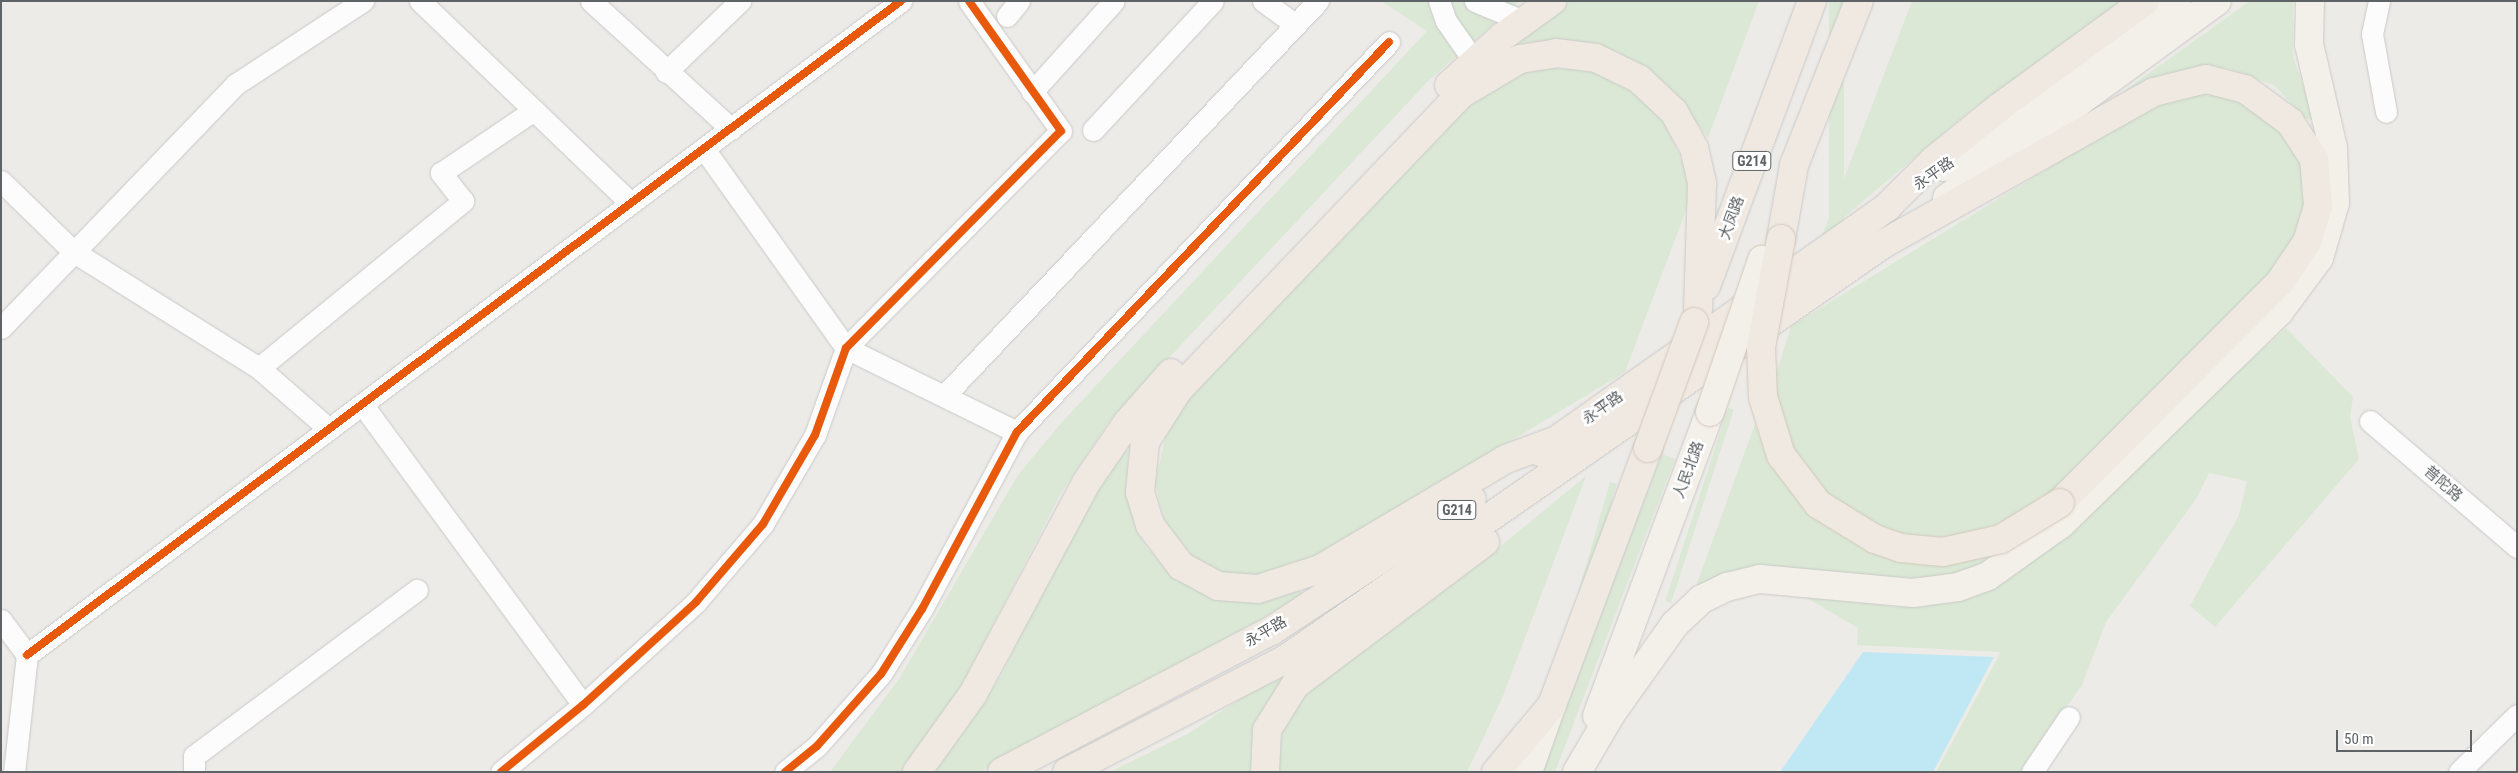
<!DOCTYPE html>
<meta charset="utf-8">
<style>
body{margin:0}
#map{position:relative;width:2518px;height:773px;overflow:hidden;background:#edebe8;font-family:"Roboto Condensed","Noto Sans SC",sans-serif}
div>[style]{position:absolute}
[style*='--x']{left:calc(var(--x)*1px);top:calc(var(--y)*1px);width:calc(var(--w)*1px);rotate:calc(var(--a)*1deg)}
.green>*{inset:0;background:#dae8d5;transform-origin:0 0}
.water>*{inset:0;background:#c0e7f4}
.roads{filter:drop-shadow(0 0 1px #c9c9c8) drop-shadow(0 0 1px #c9c9c8)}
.street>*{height:21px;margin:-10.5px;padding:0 10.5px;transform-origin:10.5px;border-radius:10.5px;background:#fcfcfc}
.primary>*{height:28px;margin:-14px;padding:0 14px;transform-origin:14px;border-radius:14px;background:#f3efe9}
.highway>*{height:28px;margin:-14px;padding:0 14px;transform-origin:14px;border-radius:14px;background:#efe9e2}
.bridges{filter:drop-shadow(0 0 1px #d3c7b8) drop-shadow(0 0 1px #d3c7b8)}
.primary-bridge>*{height:28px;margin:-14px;padding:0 14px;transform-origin:14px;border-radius:14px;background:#f3efe9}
.highway-bridge>*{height:28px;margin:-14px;padding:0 14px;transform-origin:14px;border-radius:14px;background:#efe9e2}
.cycleway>*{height:8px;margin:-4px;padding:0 4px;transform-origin:4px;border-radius:4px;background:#e8590c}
span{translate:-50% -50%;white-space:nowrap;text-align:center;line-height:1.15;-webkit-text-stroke:5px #fff;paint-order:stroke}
.shield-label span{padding:1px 4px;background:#fff;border:1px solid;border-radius:4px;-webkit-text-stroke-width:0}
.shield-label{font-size:14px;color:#5e6366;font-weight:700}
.street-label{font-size:15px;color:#5e6366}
.frame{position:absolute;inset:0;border:2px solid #5e6366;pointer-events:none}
.scale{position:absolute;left:2336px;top:730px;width:136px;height:22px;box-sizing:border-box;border:2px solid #5e6366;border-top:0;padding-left:6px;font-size:15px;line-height:18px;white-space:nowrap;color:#5e6366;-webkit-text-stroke:4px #fff;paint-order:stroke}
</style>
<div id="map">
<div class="green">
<i style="clip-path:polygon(1381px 1px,1520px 1px,1430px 79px,1108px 423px,1061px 493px,962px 685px,905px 767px,901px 772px,830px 772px,899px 679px,1018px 475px,1062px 422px,1427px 31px)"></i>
<i style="clip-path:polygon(1570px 1px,1759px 1px,1708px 138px,1667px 85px,1644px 68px,1521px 47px,1519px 39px,1537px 22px)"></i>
<i style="left:1829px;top:1px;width:15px;height:255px"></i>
<i style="clip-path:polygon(1912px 1px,2125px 1px,1972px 109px,1822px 236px)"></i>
<i style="clip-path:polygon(2250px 1px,2293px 1px,2293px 56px,2315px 121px,2305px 118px,2274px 85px,2227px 68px,2181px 70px,2124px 91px)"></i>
<i style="clip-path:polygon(1565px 63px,1619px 79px,1663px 118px,1688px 176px,1690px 200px,1625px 372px,1311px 562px,1273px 577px,1231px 577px,1198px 563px,1165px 523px,1155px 484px,1166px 434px,1190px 395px,1449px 115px,1513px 72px)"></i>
<i style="clip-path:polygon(2206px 93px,2251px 106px,2294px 144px,2306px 179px,2302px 226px,2285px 261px,2071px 479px,2013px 519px,1945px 540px,1906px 540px,1857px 523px,1809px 481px,1778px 422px,1775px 377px,1791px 326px,2122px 123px,2167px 101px)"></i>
<i style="clip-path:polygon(2286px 328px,2353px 397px,2350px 417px,2359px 459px,2215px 627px,2190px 606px,2239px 515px,2247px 481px,2209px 473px,2196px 499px,2106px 622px,2082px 685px,2020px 772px,1936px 772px,2001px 652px,1857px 645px,1858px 628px,1802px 595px,1898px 607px,1950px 602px,2127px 473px)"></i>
<i style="left:1728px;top:408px;width:6px;height:203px;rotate:18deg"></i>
<i style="clip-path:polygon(1755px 424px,1765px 452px,1790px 490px,1849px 540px,1863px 547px,1955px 563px,2003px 551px,2005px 556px,1941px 579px,1695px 589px)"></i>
<i style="clip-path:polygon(1119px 449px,1129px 451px,1126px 482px,1134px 524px,1147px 548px,1174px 576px,1260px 601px,1298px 590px,1305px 595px,980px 772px,930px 772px,968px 726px,1001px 676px,1057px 559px)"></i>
<i style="left:1662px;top:454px;width:14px;height:339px;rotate:21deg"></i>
<i style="clip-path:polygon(1586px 476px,1503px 696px,1467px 772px,1279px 772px,1282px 730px,1312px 685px,1480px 563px)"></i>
<i style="left:1610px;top:482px;width:7px;height:221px;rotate:16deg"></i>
<i style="clip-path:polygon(1291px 665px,1265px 708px,1257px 772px,1110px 772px,1189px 733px)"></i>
</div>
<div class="water">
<i style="clip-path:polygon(1863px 652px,1994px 657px,1933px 772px,1780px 772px)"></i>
</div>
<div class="roads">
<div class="street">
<i style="--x:420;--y:1;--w:292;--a:43.8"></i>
<i style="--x:591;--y:1;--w:190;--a:42.4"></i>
<i style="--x:1263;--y:1;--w:39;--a:36"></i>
<i style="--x:1439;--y:1;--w:21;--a:71"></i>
<i style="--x:1446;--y:21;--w:49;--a:55"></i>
<i style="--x:1475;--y:1;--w:52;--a:22.6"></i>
<i style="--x:2379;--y:1;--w:34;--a:102"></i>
<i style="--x:2372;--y:34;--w:79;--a:79.8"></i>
<i style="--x:1007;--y:16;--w:19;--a:-51"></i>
<i style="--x:666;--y:72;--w:103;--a:-43.8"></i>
<i style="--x:1032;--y:92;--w:122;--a:-48"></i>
<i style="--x:1093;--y:130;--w:176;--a:-47.1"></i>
<i style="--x:704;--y:149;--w:244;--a:54.5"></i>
<i style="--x:846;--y:348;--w:191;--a:26.2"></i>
<i style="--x:1;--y:181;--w:102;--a:44.2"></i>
<i style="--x:74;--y:252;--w:218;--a:32.1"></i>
<i style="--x:259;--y:368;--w:93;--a:41.1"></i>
<i style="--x:1;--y:328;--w:339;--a:-46.1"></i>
<i style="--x:236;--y:84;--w:152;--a:-33.2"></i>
<i style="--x:259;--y:368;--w:264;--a:-39.3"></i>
<i style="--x:463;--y:201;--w:36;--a:-128"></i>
<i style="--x:441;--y:173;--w:112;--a:-34.1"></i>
<i style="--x:944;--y:396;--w:544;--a:-46.56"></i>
<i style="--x:362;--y:404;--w:373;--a:53.7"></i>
<i style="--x:2370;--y:421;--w:194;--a:40.6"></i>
<i style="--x:1;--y:620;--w:44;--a:53.4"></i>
<i style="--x:27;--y:655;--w:118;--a:96.3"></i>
<i style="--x:27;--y:655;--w:1092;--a:-36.81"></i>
<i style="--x:194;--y:772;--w:16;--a:-90"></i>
<i style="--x:194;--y:756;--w:278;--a:-36.7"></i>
<i style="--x:501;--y:772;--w:106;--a:-39.3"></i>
<i style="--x:583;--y:705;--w:153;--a:-42.3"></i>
<i style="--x:696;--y:602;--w:103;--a:-49.3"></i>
<i style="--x:763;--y:524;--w:103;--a:-59.7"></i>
<i style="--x:815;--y:435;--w:92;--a:-70.4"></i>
<i style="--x:846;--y:348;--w:305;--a:-45.3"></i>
<i style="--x:1061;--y:131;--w:159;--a:-125.3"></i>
<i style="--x:785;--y:772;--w:41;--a:-39.1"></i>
<i style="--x:817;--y:746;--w:96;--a:-48.4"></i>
<i style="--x:881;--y:674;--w:77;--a:-57.8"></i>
<i style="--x:922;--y:609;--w:201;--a:-61.8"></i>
<i style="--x:1017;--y:432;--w:539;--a:-46.35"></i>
<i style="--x:2032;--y:772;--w:66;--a:-56.1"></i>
<i style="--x:2459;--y:772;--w:81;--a:-44.5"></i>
</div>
<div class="primary">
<i style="--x:1944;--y:167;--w:286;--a:-35.5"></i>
<i style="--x:1947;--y:198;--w:334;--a:-36.1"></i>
<i style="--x:1597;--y:716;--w:324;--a:-69.6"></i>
<i style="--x:1528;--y:772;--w:69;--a:-70.5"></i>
<i style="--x:1577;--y:772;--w:67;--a:-59.6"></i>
<i style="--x:1611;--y:714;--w:110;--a:-54.6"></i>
<i style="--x:1675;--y:624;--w:37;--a:-43"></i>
<i style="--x:1702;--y:599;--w:28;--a:-26"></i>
<i style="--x:1727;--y:587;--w:34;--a:-14"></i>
<i style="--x:1760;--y:579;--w:154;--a:5.2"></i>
<i style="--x:1913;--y:593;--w:45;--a:-7.6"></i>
<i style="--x:1958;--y:587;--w:32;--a:-20"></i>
<i style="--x:1988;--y:576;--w:90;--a:-35.5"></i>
<i style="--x:2061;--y:524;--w:304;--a:-44.2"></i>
<i style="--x:2279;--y:312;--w:67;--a:-53.5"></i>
<i style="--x:2319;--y:258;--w:57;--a:-73.8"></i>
<i style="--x:2335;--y:203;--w:55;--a:-92.1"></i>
<i style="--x:2333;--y:148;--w:107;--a:-103"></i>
<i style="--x:2309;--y:44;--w:43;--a:-88.7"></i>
</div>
<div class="highway">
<i style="--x:1449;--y:85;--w:72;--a:-42.2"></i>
<i style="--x:1502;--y:37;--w:62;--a:-35.8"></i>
<i style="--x:1781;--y:239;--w:75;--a:-80"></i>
<i style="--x:1794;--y:165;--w:176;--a:-68.4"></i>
<i style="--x:1706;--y:286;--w:304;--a:-69.6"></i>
<i style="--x:1555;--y:441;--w:52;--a:159.8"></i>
<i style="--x:1506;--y:459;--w:216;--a:149.4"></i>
<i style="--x:1320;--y:569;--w:65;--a:162.1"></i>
<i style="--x:1258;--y:589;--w:40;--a:-175.7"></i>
<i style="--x:1218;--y:586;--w:42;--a:-151.6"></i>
<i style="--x:1181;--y:566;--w:51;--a:-127.1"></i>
<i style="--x:1150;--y:525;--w:34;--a:-107"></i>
<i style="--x:1140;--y:492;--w:50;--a:-84.3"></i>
<i style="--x:1145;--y:442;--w:62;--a:-57.6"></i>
<i style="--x:1178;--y:390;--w:410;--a:-46.3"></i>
<i style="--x:1461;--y:94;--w:69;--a:-30.7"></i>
<i style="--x:1520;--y:59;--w:36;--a:-9"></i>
<i style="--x:1556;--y:53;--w:40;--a:7.1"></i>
<i style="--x:1596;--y:58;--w:48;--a:26"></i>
<i style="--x:1639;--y:79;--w:48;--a:43.3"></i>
<i style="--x:1674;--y:112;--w:41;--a:60.9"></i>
<i style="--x:1694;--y:148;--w:37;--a:77"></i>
<i style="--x:1702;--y:184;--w:125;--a:91.8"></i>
<i style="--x:1540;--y:452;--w:425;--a:-35.2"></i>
<i style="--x:1887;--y:207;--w:65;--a:-45"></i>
<i style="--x:1933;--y:161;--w:87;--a:-39"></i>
<i style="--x:2001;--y:106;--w:178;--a:-36.1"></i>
<i style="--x:917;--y:772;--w:96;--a:-54.3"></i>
<i style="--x:973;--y:694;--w:239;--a:-61.8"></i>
<i style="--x:1086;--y:483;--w:74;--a:-55.5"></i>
<i style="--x:1128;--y:422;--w:65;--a:-48.7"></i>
<i style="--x:1002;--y:772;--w:304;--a:-27.7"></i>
<i style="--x:1271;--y:631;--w:240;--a:-33.3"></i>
<i style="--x:1067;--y:772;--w:246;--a:-27.3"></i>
<i style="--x:1286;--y:659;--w:727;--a:-34.8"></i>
<i style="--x:1883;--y:244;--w:311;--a:-29.3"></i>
<i style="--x:2154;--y:92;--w:54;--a:-14"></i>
<i style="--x:2206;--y:79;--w:40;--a:14.4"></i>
<i style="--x:2245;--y:89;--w:56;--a:36.3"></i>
<i style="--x:2290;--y:122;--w:44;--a:57"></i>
<i style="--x:2314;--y:159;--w:47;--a:85.1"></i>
<i style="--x:2318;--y:206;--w:38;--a:107"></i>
<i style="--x:2307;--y:242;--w:48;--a:124"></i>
<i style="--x:2280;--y:282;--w:312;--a:134.9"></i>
<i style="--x:1265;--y:772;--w:42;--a:-87.3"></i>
<i style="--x:1267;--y:730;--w:53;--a:-58.1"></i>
<i style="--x:1295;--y:685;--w:238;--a:-37"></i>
<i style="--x:1496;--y:772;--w:87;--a:-50.1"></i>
<i style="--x:1552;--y:705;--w:274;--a:-69.5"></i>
</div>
</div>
<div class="bridges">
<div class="primary-bridge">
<i style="--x:1710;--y:412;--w:161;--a:-71.1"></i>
</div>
<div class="highway-bridge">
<i style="--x:1781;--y:239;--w:110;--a:100.5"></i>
<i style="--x:1761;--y:347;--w:50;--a:87.7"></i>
<i style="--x:1763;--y:397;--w:61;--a:72.8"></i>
<i style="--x:1781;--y:455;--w:61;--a:52.9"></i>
<i style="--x:1818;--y:504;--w:67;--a:31.6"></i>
<i style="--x:1875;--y:539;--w:28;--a:19"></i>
<i style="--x:1901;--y:548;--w:42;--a:5.4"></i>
<i style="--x:1943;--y:552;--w:59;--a:-12.6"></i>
<i style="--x:2001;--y:539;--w:69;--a:-31.4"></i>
<i style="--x:1648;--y:448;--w:134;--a:-69.9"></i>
</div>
</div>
<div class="cycleway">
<i style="--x:27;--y:655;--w:1092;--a:-36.81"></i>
<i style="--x:501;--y:772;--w:106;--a:-39.3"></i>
<i style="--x:583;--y:705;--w:153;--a:-42.3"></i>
<i style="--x:696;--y:602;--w:103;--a:-49.3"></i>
<i style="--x:763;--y:524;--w:103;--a:-59.7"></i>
<i style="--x:815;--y:435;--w:92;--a:-70.4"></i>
<i style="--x:846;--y:348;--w:305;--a:-45.3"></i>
<i style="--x:1061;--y:131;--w:159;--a:-125.3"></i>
<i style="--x:785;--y:772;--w:41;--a:-39.1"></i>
<i style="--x:817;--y:746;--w:96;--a:-48.4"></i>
<i style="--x:881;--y:674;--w:77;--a:-57.8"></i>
<i style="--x:922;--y:609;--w:201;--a:-61.8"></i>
<i style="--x:1017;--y:432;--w:539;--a:-46.35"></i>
</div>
<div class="shield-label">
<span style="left:1752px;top:161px">G214</span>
<span style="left:1457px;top:510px">G214</span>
</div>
<div class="street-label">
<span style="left:1934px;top:174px;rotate:-35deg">永平路</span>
<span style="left:1732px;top:218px;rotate:-70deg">大凤路</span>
<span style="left:1603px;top:408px;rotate:-35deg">永平路</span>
<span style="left:1689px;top:470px;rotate:-70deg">人民北路</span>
<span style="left:2443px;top:484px;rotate:41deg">普陀路</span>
<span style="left:1266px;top:632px;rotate:-30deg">永平路</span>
</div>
<div class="frame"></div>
<div class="scale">50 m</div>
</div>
